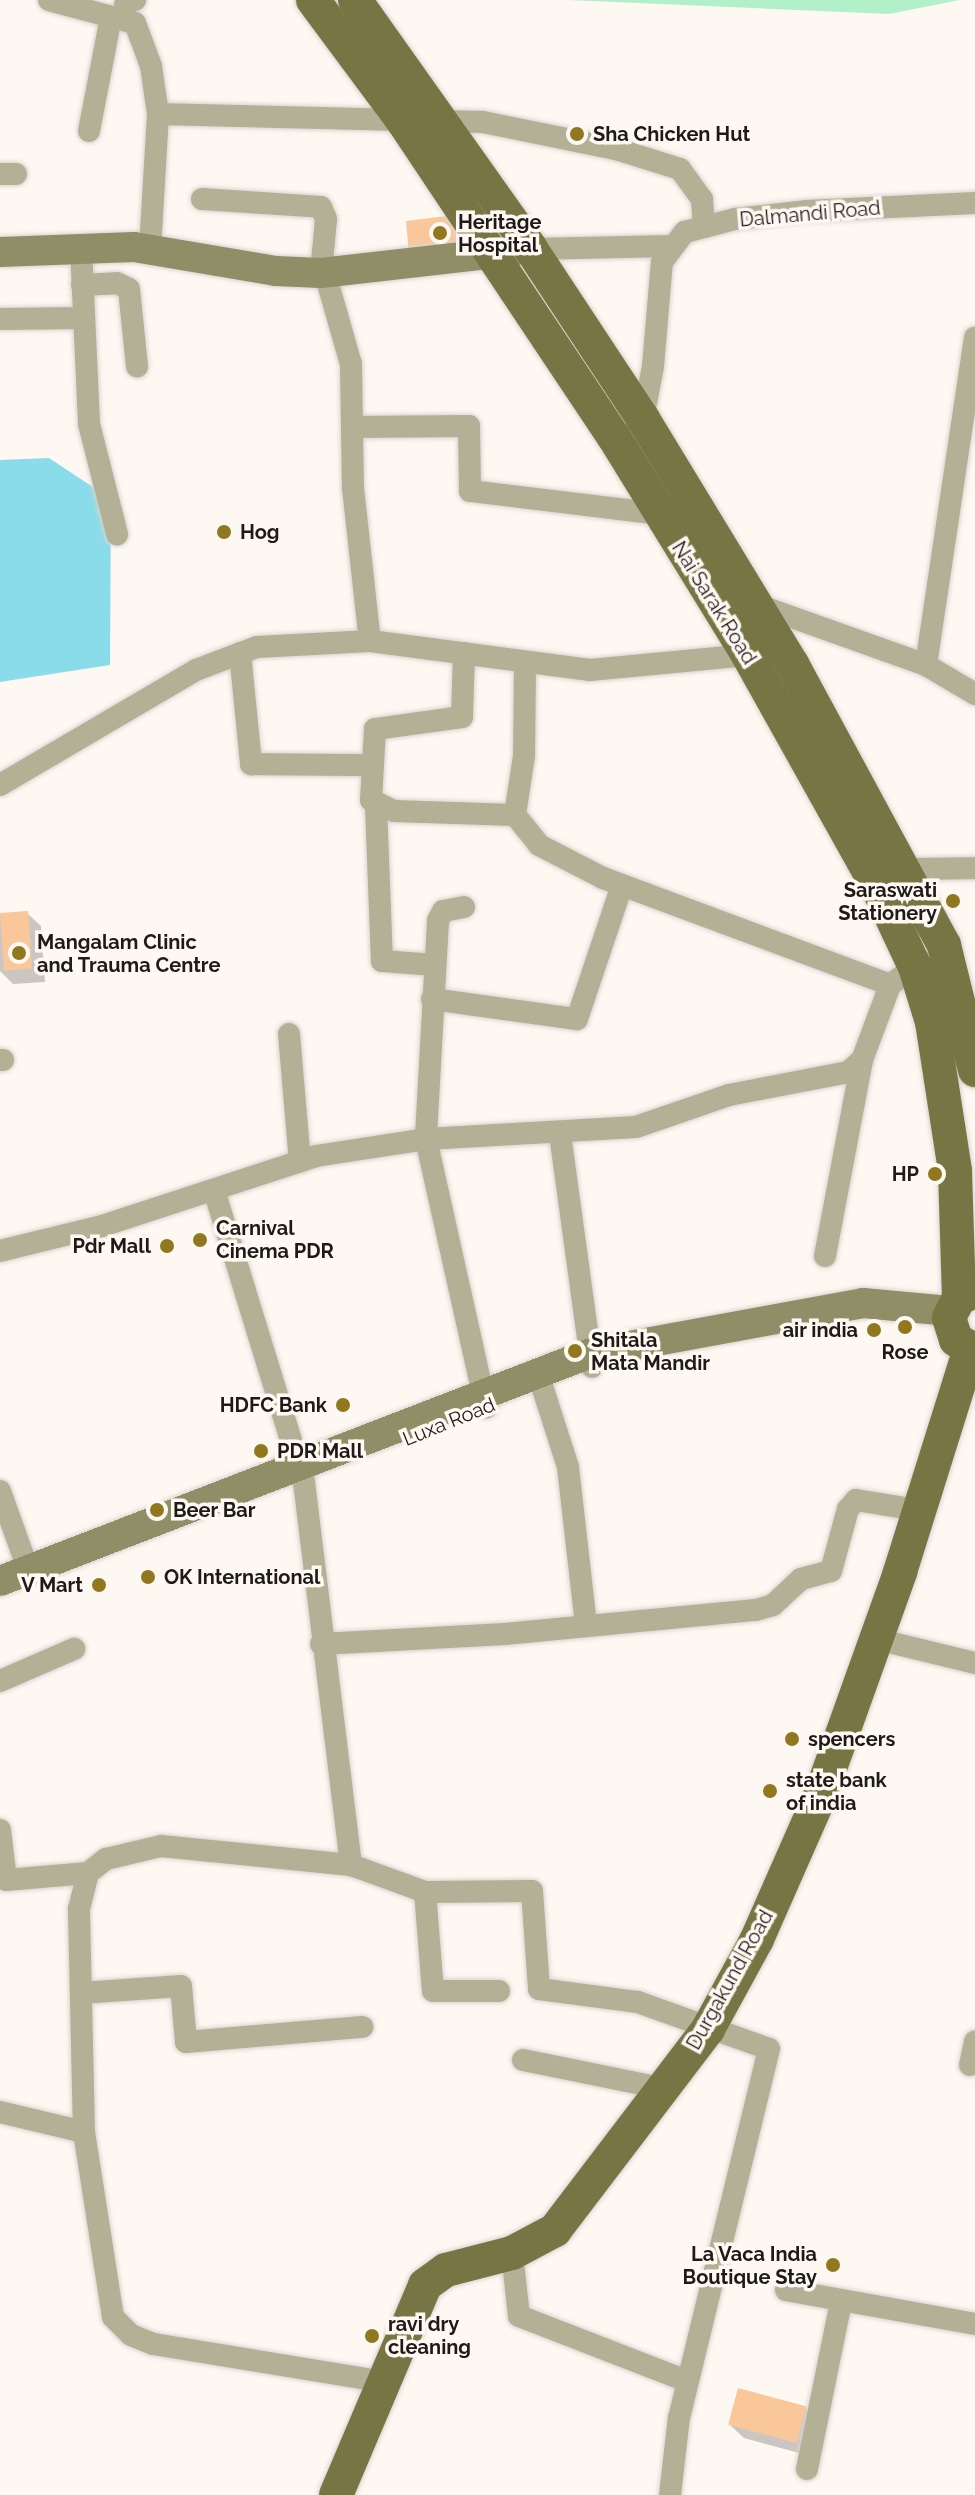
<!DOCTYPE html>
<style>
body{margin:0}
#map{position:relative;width:975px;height:2495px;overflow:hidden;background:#fef8f3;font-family:Raleway,sans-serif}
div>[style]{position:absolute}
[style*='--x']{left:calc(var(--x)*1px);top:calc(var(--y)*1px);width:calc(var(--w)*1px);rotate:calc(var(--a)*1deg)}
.green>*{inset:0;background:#b2f0ca}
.water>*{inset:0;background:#8adcea}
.shadow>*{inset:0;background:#0003}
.building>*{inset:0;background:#f9c79a;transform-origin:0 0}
.roads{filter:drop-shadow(0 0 2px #dad4d0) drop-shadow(0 0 2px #dad4d0)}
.street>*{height:22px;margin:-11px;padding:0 11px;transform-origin:11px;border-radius:11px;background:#b2b196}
.secondary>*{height:30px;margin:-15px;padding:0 15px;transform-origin:15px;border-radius:15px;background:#908e66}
.primary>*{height:34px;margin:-17px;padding:0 17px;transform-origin:17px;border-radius:17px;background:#777543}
.dots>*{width:22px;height:22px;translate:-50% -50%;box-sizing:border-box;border:4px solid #fef8f3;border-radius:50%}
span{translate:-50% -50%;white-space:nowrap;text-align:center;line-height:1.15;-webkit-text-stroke:7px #fef8f3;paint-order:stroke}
.poi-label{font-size:20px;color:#1d1a17;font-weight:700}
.left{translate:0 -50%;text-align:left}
.right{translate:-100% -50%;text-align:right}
.street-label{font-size:20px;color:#1d1a17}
</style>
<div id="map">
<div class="green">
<i style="clip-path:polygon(568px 0,960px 0,889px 14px)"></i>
</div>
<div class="water">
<i style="clip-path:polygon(49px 458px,111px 499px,110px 665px,0 682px,0 460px)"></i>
</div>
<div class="shadow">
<i style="clip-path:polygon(27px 913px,41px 926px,45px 982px,13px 984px,0 971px,0 915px)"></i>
<i style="clip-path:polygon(806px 2408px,819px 2422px,810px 2456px,744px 2438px,730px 2425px)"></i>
</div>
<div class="building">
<i style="clip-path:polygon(447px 216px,467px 254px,409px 255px,406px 221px)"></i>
<i style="left:28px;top:911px;width:58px;height:28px;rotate:86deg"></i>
<i style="left:738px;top:2388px;width:71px;height:38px;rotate:15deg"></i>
</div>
<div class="roads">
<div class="street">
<i style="--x:49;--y:0;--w:89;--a:15"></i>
<i style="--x:135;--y:23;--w:46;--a:69.6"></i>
<i style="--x:151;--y:66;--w:49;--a:81.7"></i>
<i style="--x:158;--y:114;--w:325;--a:1.4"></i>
<i style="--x:483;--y:122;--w:136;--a:11.5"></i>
<i style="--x:616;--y:149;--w:67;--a:17.4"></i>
<i style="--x:680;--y:169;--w:37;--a:54"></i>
<i style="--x:702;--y:199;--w:28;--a:86"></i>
<i style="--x:125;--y:4;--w:11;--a:-22"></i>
<i style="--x:89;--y:131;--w:116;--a:-79.1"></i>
<i style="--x:0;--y:174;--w:16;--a:0"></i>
<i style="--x:202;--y:199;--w:119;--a:3.8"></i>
<i style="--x:321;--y:207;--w:13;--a:67"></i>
<i style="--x:326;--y:219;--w:54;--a:95.3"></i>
<i style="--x:81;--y:247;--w:177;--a:87.4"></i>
<i style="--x:89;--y:424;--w:114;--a:75.7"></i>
<i style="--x:150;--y:249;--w:135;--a:-86.6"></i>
<i style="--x:531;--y:249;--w:139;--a:-1.2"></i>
<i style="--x:325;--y:273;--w:95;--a:74.1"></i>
<i style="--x:351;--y:364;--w:124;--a:89.1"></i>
<i style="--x:353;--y:488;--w:154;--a:83.7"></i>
<i style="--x:82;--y:285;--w:35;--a:-3"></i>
<i style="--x:117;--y:283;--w:13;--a:27"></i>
<i style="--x:129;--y:289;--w:78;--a:84.1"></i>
<i style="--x:0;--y:319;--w:83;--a:-0.7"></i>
<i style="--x:643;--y:419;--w:54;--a:-79.3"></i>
<i style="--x:653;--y:366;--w:104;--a:-85.1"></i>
<i style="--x:662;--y:262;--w:38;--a:-53"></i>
<i style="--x:685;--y:232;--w:52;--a:-14.6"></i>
<i style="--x:735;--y:219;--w:71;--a:-6.4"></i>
<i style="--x:806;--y:211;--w:169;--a:-2.7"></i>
<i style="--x:352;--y:427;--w:117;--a:-0.5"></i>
<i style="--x:469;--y:426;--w:65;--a:89.1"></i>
<i style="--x:470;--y:491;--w:191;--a:6.9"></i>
<i style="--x:755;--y:604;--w:182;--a:19.6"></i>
<i style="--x:926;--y:665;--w:57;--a:30.6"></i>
<i style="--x:240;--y:653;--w:112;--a:84.3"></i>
<i style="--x:251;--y:764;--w:119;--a:0.5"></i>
<i style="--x:464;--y:653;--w:64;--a:91.8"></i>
<i style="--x:462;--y:717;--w:88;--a:172.1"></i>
<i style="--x:375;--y:729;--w:71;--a:93.2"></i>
<i style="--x:371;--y:800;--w:25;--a:26"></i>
<i style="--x:394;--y:811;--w:121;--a:1.9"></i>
<i style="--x:525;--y:664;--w:92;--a:90.6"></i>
<i style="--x:524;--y:756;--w:60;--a:98.7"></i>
<i style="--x:515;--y:815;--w:38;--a:51"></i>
<i style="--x:539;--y:845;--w:72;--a:27.3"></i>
<i style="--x:603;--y:878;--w:306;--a:20.4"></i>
<i style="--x:926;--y:665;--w:331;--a:-81.5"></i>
<i style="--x:0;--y:785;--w:227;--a:-30.4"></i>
<i style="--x:196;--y:670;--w:65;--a:-20.7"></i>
<i style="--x:257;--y:647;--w:113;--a:-3"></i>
<i style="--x:370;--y:641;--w:222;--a:7.5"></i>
<i style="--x:590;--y:670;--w:159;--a:-5.4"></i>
<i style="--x:376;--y:806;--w:155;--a:87.8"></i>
<i style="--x:382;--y:961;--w:53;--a:4.3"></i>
<i style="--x:907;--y:869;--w:68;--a:-0.8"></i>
<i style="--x:464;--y:907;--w:21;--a:169"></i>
<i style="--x:443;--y:911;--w:11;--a:117"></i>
<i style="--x:438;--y:921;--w:218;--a:93.2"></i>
<i style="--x:426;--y:1139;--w:275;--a:77.4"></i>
<i style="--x:432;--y:999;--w:146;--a:7.9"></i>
<i style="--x:577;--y:1019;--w:141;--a:-71.4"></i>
<i style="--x:289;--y:1034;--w:128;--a:85.1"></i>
<i style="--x:0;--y:1060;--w:3;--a:0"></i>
<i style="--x:560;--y:1134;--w:235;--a:82.2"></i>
<i style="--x:214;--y:1190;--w:306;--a:72.9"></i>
<i style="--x:304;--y:1482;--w:386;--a:83"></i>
<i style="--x:0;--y:1251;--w:105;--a:-13.8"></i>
<i style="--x:102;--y:1226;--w:225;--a:-18.1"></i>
<i style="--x:316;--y:1156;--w:111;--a:-8.8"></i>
<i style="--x:426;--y:1139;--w:210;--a:-3.3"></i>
<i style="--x:636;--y:1127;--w:98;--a:-19"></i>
<i style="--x:729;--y:1095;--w:121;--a:-10.9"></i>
<i style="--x:848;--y:1072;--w:18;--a:-41"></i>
<i style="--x:862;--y:1060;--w:80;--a:-69.5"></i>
<i style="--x:890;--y:985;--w:40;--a:-37"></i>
<i style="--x:825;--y:1256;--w:199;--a:-79.3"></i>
<i style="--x:542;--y:1386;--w:85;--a:72.2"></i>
<i style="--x:568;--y:1467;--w:160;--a:83.5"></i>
<i style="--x:0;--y:1491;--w:83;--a:70.3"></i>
<i style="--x:876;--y:1639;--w:102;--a:13.6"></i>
<i style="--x:321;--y:1644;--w:184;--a:-3.1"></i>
<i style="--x:505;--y:1634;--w:252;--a:-5.5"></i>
<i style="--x:756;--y:1610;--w:18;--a:-16"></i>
<i style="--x:773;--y:1605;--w:38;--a:-43"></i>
<i style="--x:801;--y:1579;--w:31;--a:-15"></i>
<i style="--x:831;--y:1571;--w:64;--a:-74.7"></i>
<i style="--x:848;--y:1509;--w:12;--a:-48"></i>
<i style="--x:856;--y:1500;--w:63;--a:9.2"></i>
<i style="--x:0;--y:1681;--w:81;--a:-23.4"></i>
<i style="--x:0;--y:1830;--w:50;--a:83.2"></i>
<i style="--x:6;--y:1880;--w:82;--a:-4.9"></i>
<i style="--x:425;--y:1892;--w:99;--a:85.4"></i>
<i style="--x:433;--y:1991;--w:66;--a:0"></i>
<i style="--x:81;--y:1993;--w:100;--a:-4"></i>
<i style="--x:181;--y:1986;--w:56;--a:84.9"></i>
<i style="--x:186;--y:2042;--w:177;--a:-4.9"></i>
<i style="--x:523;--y:2060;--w:146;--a:11.5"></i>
<i style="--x:970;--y:2065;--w:24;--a:-78"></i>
<i style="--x:0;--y:2112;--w:86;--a:13.4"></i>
<i style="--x:84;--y:2132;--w:187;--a:81.1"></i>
<i style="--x:113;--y:2317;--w:25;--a:45"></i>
<i style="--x:131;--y:2335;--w:24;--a:22"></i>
<i style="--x:153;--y:2344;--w:235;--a:9.3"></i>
<i style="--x:84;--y:2132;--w:223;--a:-91.3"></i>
<i style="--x:79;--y:1909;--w:37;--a:-76"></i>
<i style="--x:88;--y:1873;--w:23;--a:-38"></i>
<i style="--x:106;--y:1859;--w:57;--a:-13.3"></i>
<i style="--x:161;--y:1846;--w:191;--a:5.7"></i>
<i style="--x:351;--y:1865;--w:79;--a:20"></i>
<i style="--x:425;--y:1892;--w:107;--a:-0.5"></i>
<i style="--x:532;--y:1891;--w:98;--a:85.9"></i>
<i style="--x:539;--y:1989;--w:100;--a:7.5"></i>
<i style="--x:638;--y:2002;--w:139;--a:19.7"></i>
<i style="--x:769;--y:2049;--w:379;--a:103.7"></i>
<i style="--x:679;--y:2417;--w:79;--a:96.6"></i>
<i style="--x:512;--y:2253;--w:63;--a:83.7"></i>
<i style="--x:519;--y:2316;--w:180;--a:21.2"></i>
<i style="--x:786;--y:2290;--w:192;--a:10.2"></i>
<i style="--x:807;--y:2469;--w:170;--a:-78.5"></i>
</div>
<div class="secondary">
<i style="--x:0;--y:252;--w:134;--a:-2.1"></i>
<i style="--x:134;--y:247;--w:144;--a:9.6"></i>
<i style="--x:276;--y:271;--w:45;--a:2.5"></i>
<i style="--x:321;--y:273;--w:194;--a:-6.5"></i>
<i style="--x:0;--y:1581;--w:633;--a:-21.1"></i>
<i style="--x:591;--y:1353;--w:277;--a:-10.4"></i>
<i style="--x:863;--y:1303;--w:87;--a:5.3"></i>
</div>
<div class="primary">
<i style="--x:313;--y:0;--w:151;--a:53.4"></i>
<i style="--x:403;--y:121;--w:380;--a:56.3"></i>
<i style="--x:614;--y:437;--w:256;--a:58.4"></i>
<i style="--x:748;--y:655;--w:265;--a:60.8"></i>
<i style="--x:877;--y:886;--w:89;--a:64.9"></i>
<i style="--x:915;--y:967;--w:58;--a:72.8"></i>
<i style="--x:932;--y:1022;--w:151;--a:81.2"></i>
<i style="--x:955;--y:1171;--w:127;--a:88.2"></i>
<i style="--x:355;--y:0;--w:305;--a:54.7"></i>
<i style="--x:531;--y:249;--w:204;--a:56.6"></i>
<i style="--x:643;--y:419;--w:287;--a:58.7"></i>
<i style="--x:792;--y:664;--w:319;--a:61.6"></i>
<i style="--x:944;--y:945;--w:129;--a:76.1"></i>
<i style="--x:975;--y:1291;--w:17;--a:156"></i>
<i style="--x:959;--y:1298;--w:22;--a:117"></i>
<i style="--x:949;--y:1318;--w:23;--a:72"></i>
<i style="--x:956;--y:1340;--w:21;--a:28"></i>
<i style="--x:336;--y:2495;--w:228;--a:-67"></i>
<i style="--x:425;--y:2285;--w:26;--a:-36"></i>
<i style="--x:446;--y:2270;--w:68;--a:-14.4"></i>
<i style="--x:512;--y:2253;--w:49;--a:-28.1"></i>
<i style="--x:555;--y:2230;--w:253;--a:-52.7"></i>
<i style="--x:708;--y:2029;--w:102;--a:-61.4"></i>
<i style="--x:757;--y:1939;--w:156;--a:-66.2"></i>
<i style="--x:820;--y:1796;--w:238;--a:-70.3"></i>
<i style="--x:900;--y:1572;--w:234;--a:-72.6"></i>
</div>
</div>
<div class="dots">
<i style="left:577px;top:134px;background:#91781f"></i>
<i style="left:440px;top:233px;background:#91781f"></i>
<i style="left:224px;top:532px;background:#91781f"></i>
<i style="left:953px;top:901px;background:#91781f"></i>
<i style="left:19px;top:953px;background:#91781f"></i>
<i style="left:935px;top:1174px;background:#91781f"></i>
<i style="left:200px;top:1240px;background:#91781f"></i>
<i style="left:167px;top:1246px;background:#91781f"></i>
<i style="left:905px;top:1327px;background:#91781f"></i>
<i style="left:874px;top:1330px;background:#91781f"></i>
<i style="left:575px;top:1351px;background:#91781f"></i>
<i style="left:343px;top:1405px;background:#91781f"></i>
<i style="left:261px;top:1451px;background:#91781f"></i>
<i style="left:157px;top:1510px;background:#91781f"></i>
<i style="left:148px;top:1577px;background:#91781f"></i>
<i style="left:99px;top:1585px;background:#91781f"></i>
<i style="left:792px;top:1739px;background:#91781f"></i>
<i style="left:770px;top:1791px;background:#91781f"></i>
<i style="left:833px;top:2265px;background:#91781f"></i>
<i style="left:372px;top:2336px;background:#91781f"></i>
</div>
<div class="poi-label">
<span class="left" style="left:593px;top:134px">Sha Chicken Hut</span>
<span class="left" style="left:458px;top:234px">Heritage<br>Hospital</span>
<span class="left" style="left:240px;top:532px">Hog</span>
<span class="right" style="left:937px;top:902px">Saraswati<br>Stationery</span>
<span class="left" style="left:37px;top:954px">Mangalam Clinic<br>and Trauma Centre</span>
<span class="right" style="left:919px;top:1174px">HP</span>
<span class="left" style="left:216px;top:1240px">Carnival<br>Cinema PDR</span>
<span class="right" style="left:151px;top:1246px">Pdr Mall</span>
<span class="right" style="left:858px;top:1330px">air india</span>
<span class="left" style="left:591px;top:1352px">Shitala<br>Mata Mandir</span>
<span style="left:905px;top:1352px">Rose</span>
<span class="right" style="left:327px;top:1405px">HDFC Bank</span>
<span class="left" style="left:277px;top:1451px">PDR Mall</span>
<span class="left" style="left:173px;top:1510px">Beer Bar</span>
<span class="left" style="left:164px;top:1577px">OK International</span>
<span class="right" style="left:83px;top:1585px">V Mart</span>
<span class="left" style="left:808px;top:1739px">spencers</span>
<span class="left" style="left:786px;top:1792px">state bank<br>of india</span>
<span class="right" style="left:817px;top:2266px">La Vaca India<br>Boutique Stay</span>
<span class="left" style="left:388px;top:2336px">ravi dry<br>cleaning</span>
</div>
<div class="street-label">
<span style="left:810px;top:214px;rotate:-5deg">Dalmandi Road</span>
<span style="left:714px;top:603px;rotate:58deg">Nai Sarak Road</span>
<span style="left:449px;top:1422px;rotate:-22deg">Luxa Road</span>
<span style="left:730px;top:1980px;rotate:-61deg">Durgakund Road</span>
</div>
</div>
